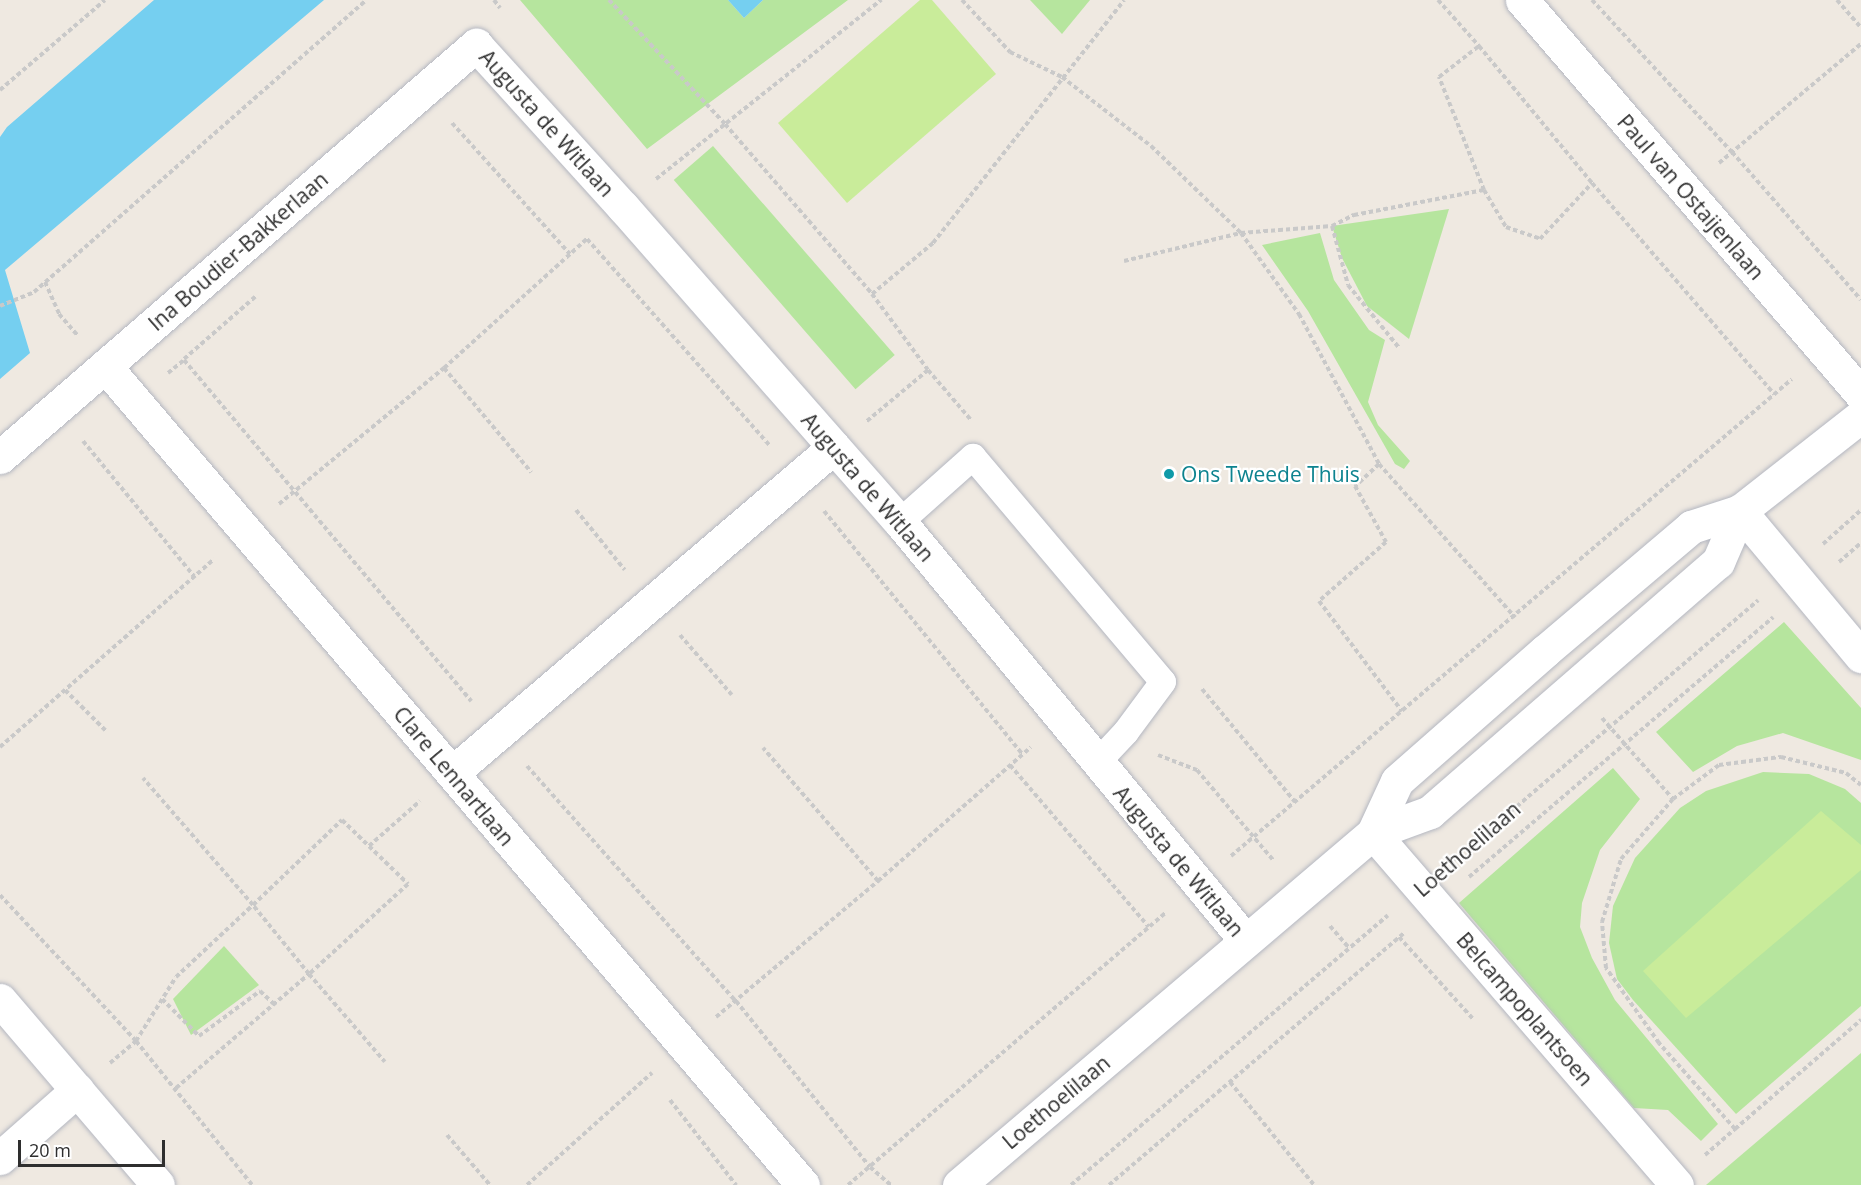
<!DOCTYPE html>
<style>
body{margin:0}
#map{position:relative;width:1861px;height:1185px;overflow:hidden;background:#efe9e1;font-family:"Open Sans",sans-serif}
div>[style]{position:absolute}
[style*='--x']{left:calc(var(--x)*1px);top:calc(var(--y)*1px);width:calc(var(--w)*1px);rotate:calc(var(--a)*1deg)}
.green>*{inset:0;background:#b6e59e;transform-origin:0 0}
.pitch>*{inset:0;background:#c9ec9a}
.water>*{inset:0;background:#75cff0}
.path>*{height:4px;margin-top:-2px;transform-origin:0;background:repeating-linear-gradient(90deg,#c9c9c9 0 4.5px,transparent 0 7.5px)}
.roads{filter:drop-shadow(0 0 2px #b4b7c1) drop-shadow(0 0 2px #b4b7c1)}
.service>*{height:26px;margin:-13px;padding:0 13px;transform-origin:13px;border-radius:13px;background:#fff}
.pedestrian>*{height:33px;margin:-16.5px;padding:0 16.5px;transform-origin:16.5px;border-radius:16.5px;background:#fff}
.minor>*{height:33px;margin:-16.5px;padding:0 16.5px;transform-origin:16.5px;border-radius:16.5px;background:#fff}
.dots>*{width:16px;height:16px;translate:-50% -50%;box-sizing:border-box;border:3px solid #fff;border-radius:50%}
span{translate:-50% -50%;white-space:nowrap;text-align:center;line-height:1.15;-webkit-text-stroke:4.5px #fff;paint-order:stroke}
.street-label{font-size:21px;color:#2e2e2e}
.culture-label{font-size:21px;color:#0d838f}
.left{translate:0 -50%;text-align:left}
.scale{position:absolute;left:18px;top:1140px;width:147px;height:27px;box-sizing:border-box;border:3px solid #2e2e2e;border-top:0;padding-left:8px;font-size:18px;line-height:21px;white-space:nowrap;color:#2e2e2e;-webkit-text-stroke:4px #fff;paint-order:stroke}
</style>
<div id="map">
<div class="green">
<i style="clip-path:polygon(520px 0,728px 0,744px 18px,763px 0,848px 0,647px 149px)"></i>
<i style="clip-path:polygon(1030px 0,1090px 0,1062px 34px)"></i>
<i style="left:713px;top:146px;width:277px;height:52px;rotate:49deg"></i>
<i style="clip-path:polygon(1449px 209px,1409px 339px,1367px 306px,1342px 258px,1332px 226px)"></i>
<i style="clip-path:polygon(1320px 233px,1334px 280px,1369px 330px,1385px 340px,1368px 402px,1378px 425px,1410px 461px,1404px 469px,1395px 464px,1308px 311px,1262px 245px)"></i>
<i style="clip-path:polygon(1784px 622px,1861px 708px,1861px 760px,1783px 733px,1737px 746px,1693px 772px,1656px 732px)"></i>
<i style="clip-path:polygon(1613px 768px,1640px 799px,1600px 850px,1582px 903px,1580px 927px,1592px 958px,1615px 1000px,1718px 1124px,1701px 1141px,1668px 1110px,1634px 1108px,1459px 903px)"></i>
<i style="clip-path:polygon(1763px 772px,1809px 774px,1845px 789px,1861px 803px,1861px 1006px,1736px 1114px,1633px 1000px,1617px 979px,1609px 943px,1613px 906px,1635px 858px,1680px 808px,1706px 791px)"></i>
<i style="clip-path:polygon(224px 946px,259px 985px,191px 1035px,173px 999px)"></i>
<i style="clip-path:polygon(1861px 1053px,1861px 1185px,1706px 1185px)"></i>
</div>
<div class="pitch">
<i style="clip-path:polygon(920px 0,932px 0,996px 74px,847px 203px,778px 123px)"></i>
<i style="clip-path:polygon(1821px 811px,1861px 845px,1861px 870px,1686px 1018px,1643px 971px)"></i>
</div>
<div class="water">
<i style="clip-path:polygon(154px 0,324px 0,5px 270px,30px 353px,0 379px,0 137px,7px 127px)"></i>
<i style="clip-path:polygon(728px 0,763px 0,744px 18px)"></i>
</div>
<div class="path">
<i style="--x:494;--y:0;--w:10;--a:53"></i>
<i style="--x:609;--y:0;--w:170;--a:46.9"></i>
<i style="--x:725;--y:124;--w:225;--a:49.1"></i>
<i style="--x:872;--y:294;--w:94;--a:53.6"></i>
<i style="--x:928;--y:370;--w:80;--a:140.1"></i>
<i style="--x:962;--y:0;--w:71;--a:47.3"></i>
<i style="--x:1010;--y:52;--w:58;--a:25.7"></i>
<i style="--x:1062;--y:77;--w:113;--a:37.8"></i>
<i style="--x:1151;--y:146;--w:125;--a:44"></i>
<i style="--x:1241;--y:233;--w:100;--a:54.4"></i>
<i style="--x:1299;--y:314;--w:170;--a:61.9"></i>
<i style="--x:1379;--y:464;--w:205;--a:48.4"></i>
<i style="--x:1438;--y:0;--w:62;--a:48.3"></i>
<i style="--x:1592;--y:0;--w:207;--a:47.4"></i>
<i style="--x:1732;--y:152;--w:196;--a:48.9"></i>
<i style="--x:1837;--y:0;--w:37;--a:49"></i>
<i style="--x:0;--y:90;--w:138;--a:-40.6"></i>
<i style="--x:452;--y:123;--w:176;--a:48"></i>
<i style="--x:1719;--y:163;--w:185;--a:-40"></i>
<i style="--x:656;--y:179;--w:288;--a:-38.5"></i>
<i style="--x:1484;--y:190;--w:122;--a:-111.7"></i>
<i style="--x:1439;--y:77;--w:51;--a:-37.8"></i>
<i style="--x:1479;--y:46;--w:178;--a:50.5"></i>
<i style="--x:1332;--y:226;--w:25;--a:-27"></i>
<i style="--x:1354;--y:215;--w:132;--a:-10.9"></i>
<i style="--x:1484;--y:190;--w:43;--a:59.3"></i>
<i style="--x:1506;--y:227;--w:36;--a:19"></i>
<i style="--x:1540;--y:239;--w:76;--a:-47.1"></i>
<i style="--x:1592;--y:183;--w:279;--a:49.2"></i>
<i style="--x:587;--y:239;--w:275;--a:48.5"></i>
<i style="--x:1124;--y:261;--w:120;--a:-13.5"></i>
<i style="--x:1241;--y:233;--w:91;--a:-4.4"></i>
<i style="--x:1332;--y:226;--w:61;--a:74.8"></i>
<i style="--x:1348;--y:285;--w:82;--a:50.9"></i>
<i style="--x:45;--y:282;--w:35;--a:66"></i>
<i style="--x:59;--y:314;--w:28;--a:49"></i>
<i style="--x:872;--y:294;--w:80;--a:-39.9"></i>
<i style="--x:933;--y:243;--w:309;--a:-51.8"></i>
<i style="--x:0;--y:306;--w:37;--a:-22"></i>
<i style="--x:34;--y:292;--w:442;--a:-41.3"></i>
<i style="--x:184;--y:359;--w:96;--a:-41.2"></i>
<i style="--x:444;--y:368;--w:193;--a:-42.1"></i>
<i style="--x:928;--y:370;--w:66;--a:49.3"></i>
<i style="--x:168;--y:373;--w:21;--a:-39"></i>
<i style="--x:184;--y:360;--w:446;--a:49.9"></i>
<i style="--x:83;--y:441;--w:175;--a:50.6"></i>
<i style="--x:1379;--y:464;--w:33;--a:137"></i>
<i style="--x:1355;--y:486;--w:64;--a:61"></i>
<i style="--x:1386;--y:542;--w:89;--a:138.6"></i>
<i style="--x:1319;--y:601;--w:138;--a:53"></i>
<i style="--x:279;--y:504;--w:214;--a:-39.5"></i>
<i style="--x:444;--y:368;--w:136;--a:50.1"></i>
<i style="--x:576;--y:510;--w:77;--a:50.8"></i>
<i style="--x:824;--y:511;--w:315;--a:50.8"></i>
<i style="--x:1823;--y:544;--w:51;--a:-41.8"></i>
<i style="--x:1839;--y:562;--w:29;--a:-41"></i>
<i style="--x:680;--y:635;--w:79;--a:49.1"></i>
<i style="--x:1202;--y:689;--w:146;--a:50.5"></i>
<i style="--x:65;--y:690;--w:58;--a:45"></i>
<i style="--x:1602;--y:718;--w:108;--a:48.8"></i>
<i style="--x:0;--y:747;--w:285;--a:-41.3"></i>
<i style="--x:1158;--y:755;--w:42;--a:21"></i>
<i style="--x:1197;--y:770;--w:119;--a:49.8"></i>
<i style="--x:1010;--y:765;--w:213;--a:49.4"></i>
<i style="--x:527;--y:766;--w:314;--a:48.4"></i>
<i style="--x:736;--y:1001;--w:213;--a:51.1"></i>
<i style="--x:870;--y:1167;--w:28;--a:41"></i>
<i style="--x:369;--y:846;--w:68;--a:-41.4"></i>
<i style="--x:1231;--y:856;--w:736;--a:-40.37"></i>
<i style="--x:1454;--y:860;--w:400;--a:-40.5"></i>
<i style="--x:1469;--y:877;--w:400;--a:-40.5"></i>
<i style="--x:878;--y:881;--w:203;--a:-41.2"></i>
<i style="--x:0;--y:895;--w:200;--a:47"></i>
<i style="--x:136;--y:1041;--w:75;--a:-58"></i>
<i style="--x:176;--y:977;--w:105;--a:-43.1"></i>
<i style="--x:253;--y:905;--w:123;--a:-43.7"></i>
<i style="--x:342;--y:820;--w:92;--a:44.1"></i>
<i style="--x:408;--y:884;--w:134;--a:137.7"></i>
<i style="--x:309;--y:974;--w:89;--a:-129.1"></i>
<i style="--x:253;--y:905;--w:168;--a:-130.9"></i>
<i style="--x:1330;--y:926;--w:29;--a:49"></i>
<i style="--x:1399;--y:937;--w:110;--a:47.9"></i>
<i style="--x:162;--y:999;--w:52;--a:45"></i>
<i style="--x:199;--y:1036;--w:76;--a:-36.4"></i>
<i style="--x:260;--y:991;--w:19;--a:43"></i>
<i style="--x:716;--y:1017;--w:212;--a:-40"></i>
<i style="--x:878;--y:881;--w:176;--a:-130.8"></i>
<i style="--x:110;--y:1063;--w:34;--a:-40"></i>
<i style="--x:136;--y:1041;--w:185;--a:51.1"></i>
<i style="--x:1230;--y:1082;--w:133;--a:50.8"></i>
<i style="--x:176;--y:1088;--w:175;--a:-40.6"></i>
<i style="--x:309;--y:974;--w:116;--a:49.2"></i>
<i style="--x:670;--y:1100;--w:108;--a:52.2"></i>
<i style="--x:1735;--y:1129;--w:167;--a:-40.9"></i>
<i style="--x:447;--y:1135;--w:66;--a:49.3"></i>
<i style="--x:1705;--y:1155;--w:40;--a:-41"></i>
<i style="--x:1735;--y:1129;--w:115;--a:-131.5"></i>
<i style="--x:1659;--y:1043;--w:92;--a:-125.2"></i>
<i style="--x:1606;--y:968;--w:46;--a:-95"></i>
<i style="--x:1602;--y:922;--w:66;--a:-73.2"></i>
<i style="--x:1621;--y:859;--w:79;--a:-49.1"></i>
<i style="--x:1673;--y:799;--w:57;--a:-36.5"></i>
<i style="--x:1719;--y:765;--w:63;--a:-7.4"></i>
<i style="--x:1781;--y:757;--w:67;--a:13.8"></i>
<i style="--x:1846;--y:773;--w:19;--a:39"></i>
<i style="--x:527;--y:1185;--w:168;--a:-41.9"></i>
<i style="--x:848;--y:1185;--w:419;--a:-40.6"></i>
<i style="--x:1071;--y:1185;--w:416;--a:-40.4"></i>
<i style="--x:1109;--y:1185;--w:388;--a:-40.5"></i>
</div>
<div class="roads">
<div class="service">
<i style="--x:900;--y:522;--w:98;--a:-41.7"></i>
<i style="--x:973;--y:457;--w:294;--a:49.8"></i>
<i style="--x:1163;--y:682;--w:62;--a:126.5"></i>
<i style="--x:1126;--y:732;--w:42;--a:133.1"></i>
</div>
<div class="pedestrian">
<i style="--x:452;--y:773;--w:502;--a:-40.48"></i>
<i style="--x:0;--y:1158;--w:103;--a:-41.4"></i>
</div>
<div class="minor">
<i style="--x:1522;--y:0;--w:520;--a:49.29"></i>
<i style="--x:105;--y:366;--w:1076;--a:49.56"></i>
<i style="--x:0;--y:457;--w:630;--a:-40.88"></i>
<i style="--x:476;--y:45;--w:219;--a:47.8"></i>
<i style="--x:623;--y:207;--w:419;--a:48.7"></i>
<i style="--x:900;--y:522;--w:543;--a:50.45"></i>
<i style="--x:1740;--y:511;--w:189;--a:50.2"></i>
<i style="--x:1373;--y:833;--w:57;--a:-65.2"></i>
<i style="--x:1397;--y:781;--w:197;--a:-41.3"></i>
<i style="--x:1545;--y:651;--w:192;--a:-40.3"></i>
<i style="--x:1691;--y:527;--w:52;--a:-18.1"></i>
<i style="--x:1740;--y:511;--w:154;--a:-38.1"></i>
<i style="--x:1373;--y:833;--w:465;--a:49.2"></i>
<i style="--x:0;--y:1000;--w:243;--a:49.5"></i>
<i style="--x:959;--y:1185;--w:543;--a:-40.37"></i>
<i style="--x:1373;--y:833;--w:61;--a:-20.2"></i>
<i style="--x:1430;--y:812;--w:381;--a:-41"></i>
<i style="--x:1718;--y:562;--w:56;--a:-66.7"></i>
</div>
</div>
<div class="dots">
<i style="left:1169px;top:474px;background:#0f9aa8"></i>
</div>
<div class="street-label">
<span style="left:547px;top:123px;rotate:48deg">Augusta de Witlaan</span>
<span style="left:1691px;top:197px;rotate:49deg">Paul van Ostaijenlaan</span>
<span style="left:238px;top:251px;rotate:-41deg">Ina Boudier-Bakkerlaan</span>
<span style="left:868px;top:487px;rotate:49deg">Augusta de Witlaan</span>
<span style="left:454px;top:776px;rotate:50deg">Clare Lennartlaan</span>
<span style="left:1467px;top:849px;rotate:-41deg">Loethoelilaan</span>
<span style="left:1179px;top:861px;rotate:50deg">Augusta de Witlaan</span>
<span style="left:1525px;top:1009px;rotate:49deg">Belcampoplantsoen</span>
<span style="left:1056px;top:1102px;rotate:-40deg">Loethoelilaan</span>
</div>
<div class="culture-label">
<span class="left" style="left:1181px;top:474px">Ons Tweede Thuis</span>
</div>
<div class="scale">20 m</div>
</div>
